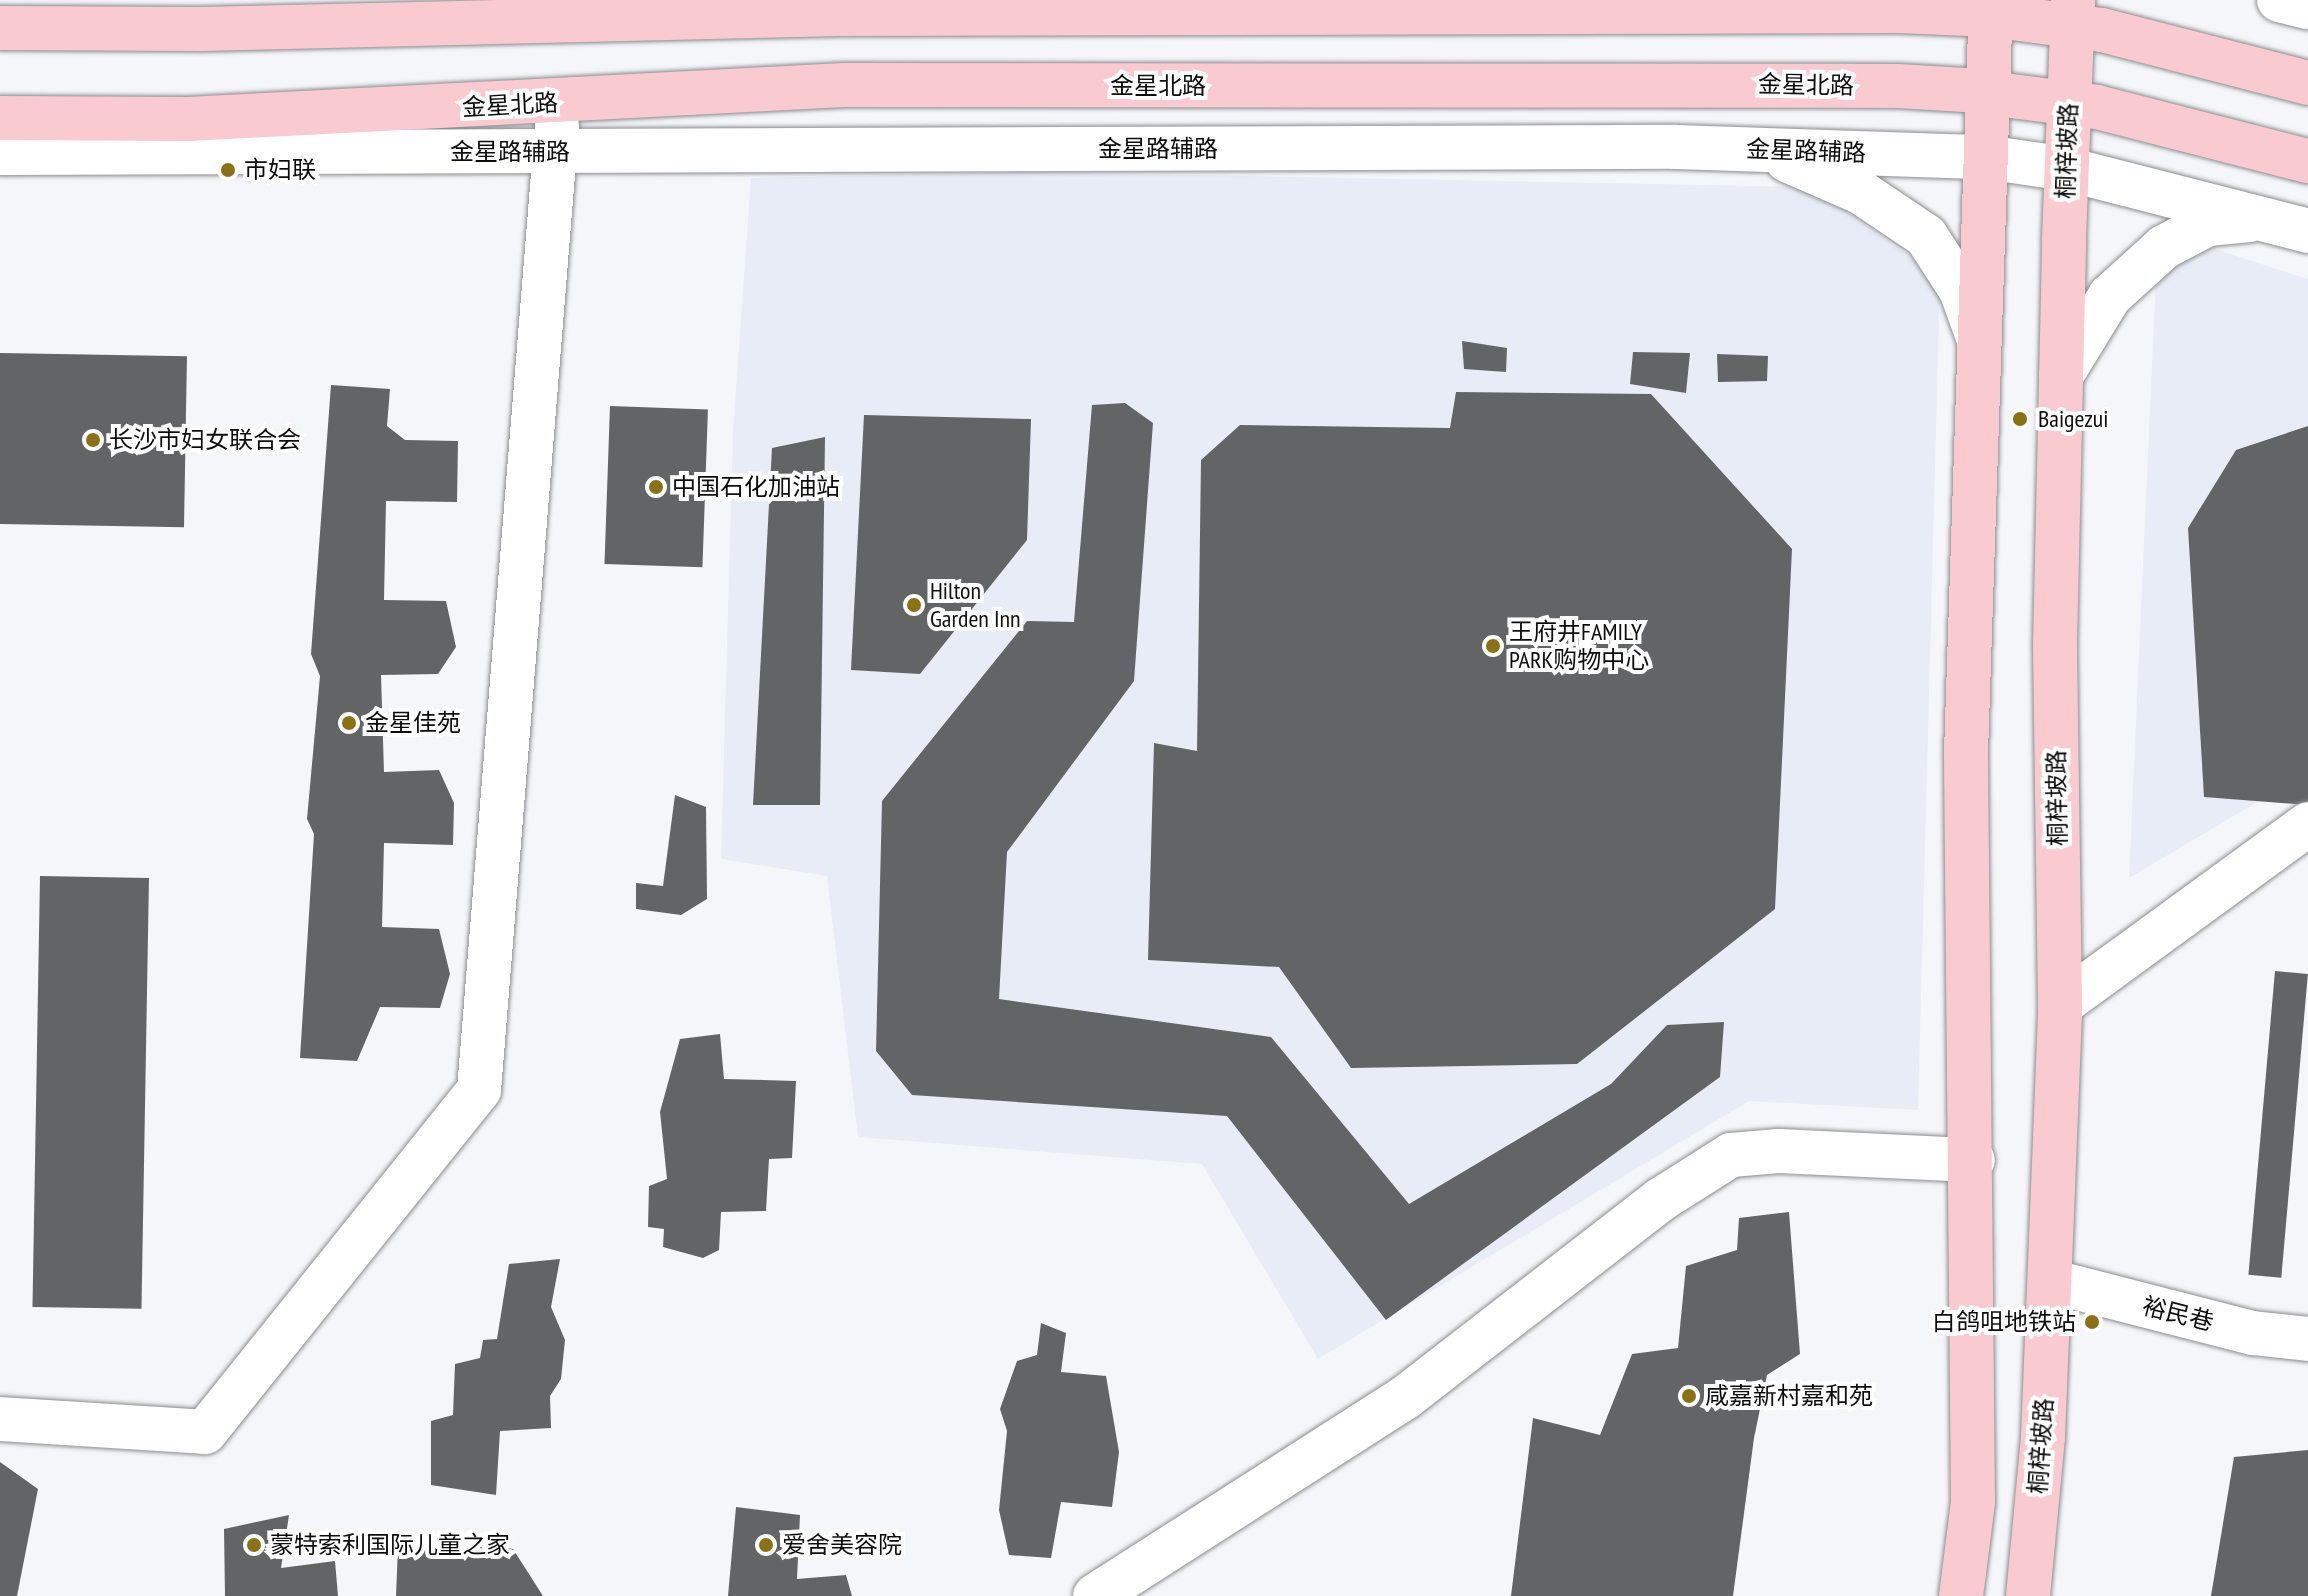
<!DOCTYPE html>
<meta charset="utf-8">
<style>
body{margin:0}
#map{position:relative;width:2308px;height:1596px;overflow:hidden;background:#f5f6f9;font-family:"PT Sans Narrow","Noto Sans SC",sans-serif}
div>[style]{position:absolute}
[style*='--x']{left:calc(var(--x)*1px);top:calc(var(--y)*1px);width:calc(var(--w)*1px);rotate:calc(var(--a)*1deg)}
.built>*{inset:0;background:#e7ecf6}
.building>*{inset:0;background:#636466;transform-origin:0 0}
.roads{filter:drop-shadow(0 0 2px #8c8d8f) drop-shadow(0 0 2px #8c8d8f)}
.minor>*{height:44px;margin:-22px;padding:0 22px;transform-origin:22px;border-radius:22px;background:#fff}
.major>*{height:44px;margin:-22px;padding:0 22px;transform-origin:22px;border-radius:22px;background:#f9cad0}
.dots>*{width:22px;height:22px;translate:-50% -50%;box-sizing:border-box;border:4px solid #fff;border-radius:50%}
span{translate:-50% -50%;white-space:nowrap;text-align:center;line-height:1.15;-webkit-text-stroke:8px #fff;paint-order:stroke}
.street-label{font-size:24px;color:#0c0c0d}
.poi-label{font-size:24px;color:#0c0c0d}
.left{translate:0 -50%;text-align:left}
.right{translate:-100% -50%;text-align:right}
</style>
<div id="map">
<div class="built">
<i style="clip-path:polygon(1040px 172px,1812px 187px,1940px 278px,1918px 1110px,1749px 1101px,1318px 1359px,1202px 1164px,858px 1137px,827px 876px,721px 859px,733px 432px,751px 178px)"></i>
<i style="clip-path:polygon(2158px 231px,2308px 279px,2308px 772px,2129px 878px)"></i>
</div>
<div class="building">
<i style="clip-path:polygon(1462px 341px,1507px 348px,1506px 372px,1464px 369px)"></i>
<i style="clip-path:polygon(1633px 352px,1690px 353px,1686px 393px,1630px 384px)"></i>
<i style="left:0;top:353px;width:187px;height:171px;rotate:1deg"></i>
<i style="clip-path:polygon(1717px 354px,1768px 356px,1767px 381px,1718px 382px)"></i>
<i style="clip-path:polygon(331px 385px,390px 389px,387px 426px,405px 440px,458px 441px,457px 502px,386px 501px,384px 600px,446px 601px,456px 647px,438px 674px,381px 675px,384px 772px,439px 770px,454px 803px,453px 845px,384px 843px,382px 927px,439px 929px,450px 974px,440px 1008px,380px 1007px,357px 1061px,300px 1058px,314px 834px,307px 819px,320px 676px,311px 654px)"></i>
<i style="clip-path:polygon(1456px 392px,1651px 394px,1792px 549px,1775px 909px,1577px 1064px,1351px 1068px,1279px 967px,1148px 960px,1154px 743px,1197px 751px,1201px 460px,1240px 425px,1450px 428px)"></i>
<i style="clip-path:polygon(1125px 403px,1153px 423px,1134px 681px,1007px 852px,999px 999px,1271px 1037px,1409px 1204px,1611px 1084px,1667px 1025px,1724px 1022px,1720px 1077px,1386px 1320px,1227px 1116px,912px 1095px,876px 1051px,882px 801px,1027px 621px,1074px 622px,1092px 405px)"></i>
<i style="left:610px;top:406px;width:98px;height:158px;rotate:2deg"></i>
<i style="clip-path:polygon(864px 415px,1031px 419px,1027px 540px,920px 674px,851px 670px)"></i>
<i style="clip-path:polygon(2308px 426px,2308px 805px,2204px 797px,2188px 528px,2236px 450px)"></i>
<i style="clip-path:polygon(825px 437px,820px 805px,753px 805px,772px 448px)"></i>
<i style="clip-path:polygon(675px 795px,706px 807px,707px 899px,681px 915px,636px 909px,636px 883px,663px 886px)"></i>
<i style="left:40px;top:876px;width:109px;height:431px;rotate:1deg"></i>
<i style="left:2275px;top:971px;width:33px;height:305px;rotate:5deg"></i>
<i style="clip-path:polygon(720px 1034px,724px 1079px,796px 1081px,792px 1158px,769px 1159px,766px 1211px,721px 1212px,719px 1250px,703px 1258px,663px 1247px,664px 1229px,648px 1227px,649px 1186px,667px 1179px,660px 1112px,680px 1039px)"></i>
<i style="clip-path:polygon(1789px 1212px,1800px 1354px,1767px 1375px,1754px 1438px,1733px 1596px,1511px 1596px,1533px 1418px,1600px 1435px,1632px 1354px,1678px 1348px,1686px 1266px,1737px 1250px,1739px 1218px)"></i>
<i style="clip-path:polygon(560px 1259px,551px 1307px,565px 1340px,561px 1379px,550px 1396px,551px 1428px,500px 1431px,496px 1495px,431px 1485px,431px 1421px,453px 1415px,455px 1364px,480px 1358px,483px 1340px,497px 1339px,509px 1264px)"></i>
<i style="clip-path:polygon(1041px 1323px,1066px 1333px,1061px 1372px,1106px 1376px,1119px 1452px,1112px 1507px,1061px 1502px,1051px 1558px,1009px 1555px,999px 1510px,1007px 1431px,1000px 1409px,1017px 1361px,1037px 1355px)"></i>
<i style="clip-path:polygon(2308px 1450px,2308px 1596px,2211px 1596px,2234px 1457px)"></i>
<i style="clip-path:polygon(0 1462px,38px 1489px,17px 1596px,0 1596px)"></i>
<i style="clip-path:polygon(736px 1507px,800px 1515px,797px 1579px,846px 1575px,852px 1596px,728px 1596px)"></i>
<i style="clip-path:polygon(289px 1515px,281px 1568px,335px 1561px,338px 1596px,225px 1596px,224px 1529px)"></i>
<i style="clip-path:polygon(479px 1543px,513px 1549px,543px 1596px,396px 1596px,398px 1546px,459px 1553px)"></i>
</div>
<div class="roads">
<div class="minor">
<i style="--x:2279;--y:0;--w:30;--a:14"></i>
<i style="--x:0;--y:153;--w:1676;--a:-0.21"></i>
<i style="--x:1676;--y:147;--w:309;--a:1.9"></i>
<i style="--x:1985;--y:157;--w:83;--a:8.3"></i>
<i style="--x:2067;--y:169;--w:249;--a:14.4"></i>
<i style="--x:1787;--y:160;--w:82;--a:23.7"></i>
<i style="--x:1862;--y:193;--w:77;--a:33.9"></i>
<i style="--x:1926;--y:236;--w:64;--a:57.1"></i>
<i style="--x:1961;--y:290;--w:53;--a:70.2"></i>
<i style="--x:2061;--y:376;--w:94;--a:-58.5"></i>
<i style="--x:2110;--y:296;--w:73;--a:-42.2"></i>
<i style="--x:2164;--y:247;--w:50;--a:-27.6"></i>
<i style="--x:2208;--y:224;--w:41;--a:-5.6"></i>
<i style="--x:2060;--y:1005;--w:307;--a:-36.1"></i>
<i style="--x:2050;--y:1281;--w:210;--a:14.4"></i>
<i style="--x:2253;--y:1333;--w:55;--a:6.2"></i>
<i style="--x:0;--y:1419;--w:205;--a:3.6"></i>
<i style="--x:205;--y:1432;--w:438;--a:-51.3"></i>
<i style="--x:479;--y:1090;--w:968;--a:-85.38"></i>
<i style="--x:1095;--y:1596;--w:369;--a:-32.6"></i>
<i style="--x:1406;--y:1397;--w:321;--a:-37.8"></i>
<i style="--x:1660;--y:1200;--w:84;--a:-32.4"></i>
<i style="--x:1731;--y:1155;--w:48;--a:-4.8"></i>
<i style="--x:1779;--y:1151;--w:194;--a:2.7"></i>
</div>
<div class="major">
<i style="--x:0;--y:28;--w:201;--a:0.3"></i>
<i style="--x:201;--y:29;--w:639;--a:-1.34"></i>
<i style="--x:840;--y:14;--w:1060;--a:-0.16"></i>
<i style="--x:1900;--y:11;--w:90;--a:2.5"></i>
<i style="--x:1990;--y:15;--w:113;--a:7.6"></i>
<i style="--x:2102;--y:30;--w:213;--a:14.4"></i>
<i style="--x:0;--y:118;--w:188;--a:0.3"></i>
<i style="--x:188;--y:119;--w:657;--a:-2.97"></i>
<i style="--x:844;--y:85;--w:1054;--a:0.05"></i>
<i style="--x:1898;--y:86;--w:67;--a:3.4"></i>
<i style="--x:1965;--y:90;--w:133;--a:7.3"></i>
<i style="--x:2097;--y:107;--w:218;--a:14.4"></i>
<i style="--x:1961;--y:1596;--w:95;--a:-82.7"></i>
<i style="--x:1973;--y:1502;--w:749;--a:-90.54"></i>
<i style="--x:1966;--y:753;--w:753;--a:-88.1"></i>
<i style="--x:2028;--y:1596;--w:160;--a:-84.6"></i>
<i style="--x:2043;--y:1437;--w:432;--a:-87.7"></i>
<i style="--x:2060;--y:1005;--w:360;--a:-90.8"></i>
<i style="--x:2055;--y:645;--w:406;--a:-88.7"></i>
<i style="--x:2064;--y:239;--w:239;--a:-87.8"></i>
</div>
</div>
<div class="dots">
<i style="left:228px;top:170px;background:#8a7214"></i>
<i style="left:2020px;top:419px;background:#8a7214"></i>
<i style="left:93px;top:440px;background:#8a7214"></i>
<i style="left:656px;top:487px;background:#8a7214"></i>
<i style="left:914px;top:605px;background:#8a7214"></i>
<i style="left:1493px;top:646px;background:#8a7214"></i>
<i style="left:349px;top:723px;background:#8a7214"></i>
<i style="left:2092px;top:1322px;background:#8a7214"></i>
<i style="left:1689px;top:1396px;background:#8a7214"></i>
<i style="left:254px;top:1545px;background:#8a7214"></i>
<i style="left:766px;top:1545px;background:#8a7214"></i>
</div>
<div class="street-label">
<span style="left:1806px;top:85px;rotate:1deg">金星北路</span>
<span style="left:1158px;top:86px">金星北路</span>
<span style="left:510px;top:105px;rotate:-3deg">金星北路</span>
<span style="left:1158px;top:149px">金星路辅路</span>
<span style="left:1806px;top:151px;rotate:2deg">金星路辅路</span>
<span style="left:2067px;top:151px;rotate:-88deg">桐梓坡路</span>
<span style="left:510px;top:152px">金星路辅路</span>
<span style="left:2057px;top:798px;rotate:-91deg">桐梓坡路</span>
<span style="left:2178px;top:1314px;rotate:14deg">裕民巷</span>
<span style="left:2041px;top:1446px;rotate:-86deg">桐梓坡路</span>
</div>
<div class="poi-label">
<span class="left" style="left:244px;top:170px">市妇联</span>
<span class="left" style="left:2038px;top:419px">Baigezui</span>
<span class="left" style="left:109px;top:440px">长沙市妇女联合会</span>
<span class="left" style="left:672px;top:487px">中国石化加油站</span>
<span class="left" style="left:930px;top:605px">Hilton<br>Garden Inn</span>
<span class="left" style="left:1509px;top:646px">王府井FAMILY<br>PARK购物中心</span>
<span class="left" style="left:365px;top:723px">金星佳苑</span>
<span class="right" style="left:2076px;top:1322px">白鸽咀地铁站</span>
<span class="left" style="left:1705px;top:1396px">咸嘉新村嘉和苑</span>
<span class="left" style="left:270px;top:1545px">蒙特索利国际儿童之家</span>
<span class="left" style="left:782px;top:1545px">爱舍美容院</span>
</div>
</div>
